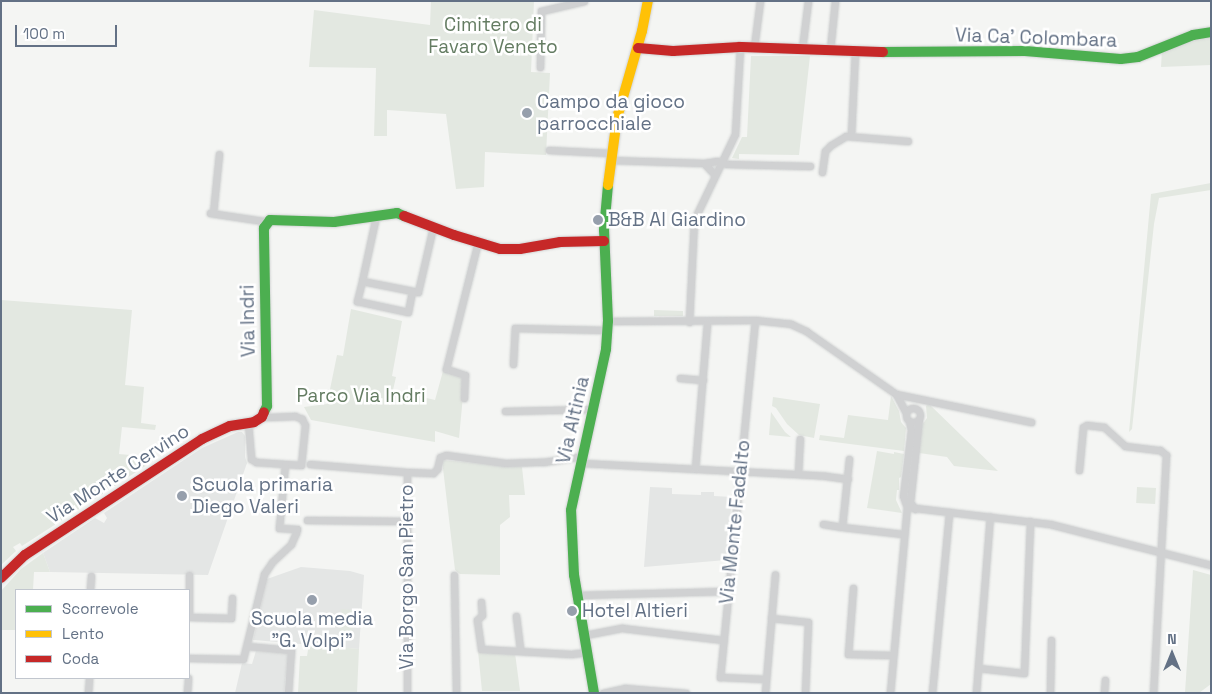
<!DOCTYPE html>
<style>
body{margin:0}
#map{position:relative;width:1212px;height:694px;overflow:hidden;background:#f4f5f3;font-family:"Space Grotesk",sans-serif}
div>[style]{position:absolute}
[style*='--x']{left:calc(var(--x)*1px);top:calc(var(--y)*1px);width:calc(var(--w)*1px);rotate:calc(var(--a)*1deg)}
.built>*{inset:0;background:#e4e6e5}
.green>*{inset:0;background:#e3e8e1;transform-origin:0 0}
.roads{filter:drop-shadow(0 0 1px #d1d3d3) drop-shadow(0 0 1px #d1d3d3)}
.street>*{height:7px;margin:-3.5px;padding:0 3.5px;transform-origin:3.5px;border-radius:3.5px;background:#d0d1d2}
.street>.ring{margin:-3.5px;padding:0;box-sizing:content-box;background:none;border:7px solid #d0d1d2;border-radius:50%}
.fast>*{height:10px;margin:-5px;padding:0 5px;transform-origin:5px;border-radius:5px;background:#4caf50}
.slow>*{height:10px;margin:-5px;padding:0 5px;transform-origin:5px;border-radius:5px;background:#ffc107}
.jam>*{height:10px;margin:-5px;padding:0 5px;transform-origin:5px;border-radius:5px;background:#c62828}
.dots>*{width:14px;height:14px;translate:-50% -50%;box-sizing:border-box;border:2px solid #fff;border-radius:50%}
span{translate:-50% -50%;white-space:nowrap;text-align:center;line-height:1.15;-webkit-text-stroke:5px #fff;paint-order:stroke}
.park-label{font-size:19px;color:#647c62}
.street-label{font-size:19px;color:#637185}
.poi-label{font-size:19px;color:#637185}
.left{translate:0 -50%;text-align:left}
.frame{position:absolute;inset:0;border:2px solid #637185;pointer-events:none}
.legend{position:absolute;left:15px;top:589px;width:175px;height:90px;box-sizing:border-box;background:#fff;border:1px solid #c1c6ce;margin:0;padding:6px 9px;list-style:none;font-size:15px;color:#637185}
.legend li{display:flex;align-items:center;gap:10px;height:25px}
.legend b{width:25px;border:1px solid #c1c6ce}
.north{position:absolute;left:1147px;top:629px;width:50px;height:50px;-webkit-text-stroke:4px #fff;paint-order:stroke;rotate:0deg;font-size:14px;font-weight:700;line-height:20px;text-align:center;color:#637185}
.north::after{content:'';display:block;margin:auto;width:18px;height:22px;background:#637185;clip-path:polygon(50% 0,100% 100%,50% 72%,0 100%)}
.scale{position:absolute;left:15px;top:25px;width:102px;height:22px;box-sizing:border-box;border:2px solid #637185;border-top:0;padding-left:6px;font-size:15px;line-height:18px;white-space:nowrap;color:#637185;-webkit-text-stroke:4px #fff;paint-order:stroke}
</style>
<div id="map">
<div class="built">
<i style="clip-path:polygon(238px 432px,242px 432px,245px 436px,245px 457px,247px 463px,208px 575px,50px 572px,43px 553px,95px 518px,104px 523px,107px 518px,104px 513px,202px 448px)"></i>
<i style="clip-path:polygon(650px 487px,672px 488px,672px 494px,701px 495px,701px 492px,714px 492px,714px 496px,732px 497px,726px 560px,644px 567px)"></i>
<i style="clip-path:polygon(301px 567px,350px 571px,364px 575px,359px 649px,253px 640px,267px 579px)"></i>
<i style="clip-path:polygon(256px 651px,288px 653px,284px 693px,235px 693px,242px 663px,252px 664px)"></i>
</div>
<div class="green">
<i style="clip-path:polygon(431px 1px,534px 1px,531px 72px,550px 73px,546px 155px,485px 152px,484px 187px,456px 189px,446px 114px,387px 110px,387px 136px,374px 136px,376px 68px,309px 67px,314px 10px,430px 25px)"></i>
<i style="clip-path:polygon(1211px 34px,1211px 65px,1161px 67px,1162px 50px)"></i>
<i style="clip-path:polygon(751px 56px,810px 56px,799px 155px,739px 154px,739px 159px,732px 158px,742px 137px,747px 137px)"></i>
<i style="clip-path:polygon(1211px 183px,1211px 190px,1159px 198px,1154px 224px,1132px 429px,1129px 432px,1151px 194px)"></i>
<i style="clip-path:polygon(1px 300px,132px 310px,125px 385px,144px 387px,141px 423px,156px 425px,155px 430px,122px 427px,119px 454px,152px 457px,150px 463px,22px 546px,20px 543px,13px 547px,16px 551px,1px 565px)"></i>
<i style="clip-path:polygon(351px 309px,402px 321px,392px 376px,396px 377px,393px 390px,435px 400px,443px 371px,465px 375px,459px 438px,435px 431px,435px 442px,311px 420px,304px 407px,327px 404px,337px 355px,343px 356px)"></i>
<i style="clip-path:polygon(654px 310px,683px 311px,683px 316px,654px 316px)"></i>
<i style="clip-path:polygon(891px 396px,899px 411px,901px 422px,906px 428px,904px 451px,819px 440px,820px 435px,844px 438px,848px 415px,888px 420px)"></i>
<i style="clip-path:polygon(773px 397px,820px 404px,814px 438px,799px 435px,787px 424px,776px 408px,772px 406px)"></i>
<i style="clip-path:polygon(929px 404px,998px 471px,954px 466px,947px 457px,919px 453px,922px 425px,927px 418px,926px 406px)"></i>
<i style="clip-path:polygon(771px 412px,785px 432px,791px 437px,769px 435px)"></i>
<i style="clip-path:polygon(877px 451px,894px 454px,894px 452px,904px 454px,901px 477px,899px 478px,899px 490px,897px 490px,896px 500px,902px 513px,867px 508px)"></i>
<i style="clip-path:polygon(442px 460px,522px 467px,525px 495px,509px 495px,510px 517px,500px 525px,500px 575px,460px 574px,455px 570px)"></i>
<i style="left:1137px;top:487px;width:19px;height:16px;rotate:3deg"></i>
<i style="clip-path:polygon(43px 553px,50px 572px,34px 572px,33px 590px,16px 590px,16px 630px,1px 630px,1px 591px,21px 569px)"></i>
<i style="clip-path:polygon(1193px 570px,1211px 575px,1211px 684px,1199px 693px,1185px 693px)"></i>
<i style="left:341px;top:609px;width:13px;height:24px;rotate:4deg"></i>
<i style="clip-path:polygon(309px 644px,359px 649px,357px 693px,298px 693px,300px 656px,307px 656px)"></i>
<i style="clip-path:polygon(478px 651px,515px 653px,520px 691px,482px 691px)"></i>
</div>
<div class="roads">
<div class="street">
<i style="--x:754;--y:47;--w:46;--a:-82.6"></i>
<i style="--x:802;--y:49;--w:48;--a:-82.9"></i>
<i style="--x:830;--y:50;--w:49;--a:-84.2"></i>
<i style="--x:540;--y:67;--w:56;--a:-89"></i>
<i style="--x:541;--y:11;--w:44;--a:-13.1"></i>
<i style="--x:851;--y:136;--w:85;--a:-87.3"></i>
<i style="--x:549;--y:150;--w:62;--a:2.8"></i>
<i style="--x:610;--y:160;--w:94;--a:1.8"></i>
<i style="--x:822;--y:172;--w:21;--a:-82"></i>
<i style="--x:825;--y:151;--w:8;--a:-45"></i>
<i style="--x:831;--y:145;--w:17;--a:-31"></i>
<i style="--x:846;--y:136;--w:62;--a:4.6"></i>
<i style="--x:715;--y:175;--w:16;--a:-133"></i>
<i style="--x:704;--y:163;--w:13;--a:-9"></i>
<i style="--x:717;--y:161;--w:10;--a:17"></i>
<i style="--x:727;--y:164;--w:83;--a:1.4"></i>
<i style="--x:210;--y:213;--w:54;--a:8.6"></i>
<i style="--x:263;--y:221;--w:4;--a:34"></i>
<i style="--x:213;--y:213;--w:59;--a:-84.2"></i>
<i style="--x:376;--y:216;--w:66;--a:102.2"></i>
<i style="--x:362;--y:281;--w:57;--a:11.1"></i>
<i style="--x:418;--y:292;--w:67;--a:-77"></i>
<i style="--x:362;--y:281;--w:21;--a:104"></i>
<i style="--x:357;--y:301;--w:52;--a:12.2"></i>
<i style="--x:408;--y:312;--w:21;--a:-79"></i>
<i style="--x:755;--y:320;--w:359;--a:95.6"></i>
<i style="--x:720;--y:677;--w:46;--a:2.5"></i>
<i style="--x:608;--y:321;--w:147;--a:-0.4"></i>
<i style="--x:755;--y:320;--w:36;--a:6"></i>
<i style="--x:791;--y:324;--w:17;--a:25"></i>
<i style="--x:806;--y:331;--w:110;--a:35"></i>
<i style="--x:896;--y:394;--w:21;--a:62"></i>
<i style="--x:689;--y:322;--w:102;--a:-87.2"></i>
<i style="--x:694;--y:220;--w:95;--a:-64.5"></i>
<i style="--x:735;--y:134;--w:87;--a:-86.7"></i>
<i style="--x:513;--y:364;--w:36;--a:-87"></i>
<i style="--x:515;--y:328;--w:92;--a:1.2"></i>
<i style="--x:680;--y:378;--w:23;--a:5"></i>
<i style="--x:896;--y:394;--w:138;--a:11.7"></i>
<i style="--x:464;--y:398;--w:23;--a:-88"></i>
<i style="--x:465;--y:375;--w:20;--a:-162"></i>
<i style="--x:446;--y:369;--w:131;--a:-75.9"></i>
<i class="ring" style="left:906px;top:408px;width:7px;height:7px"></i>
<i style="--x:505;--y:411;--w:89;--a:-1.3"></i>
<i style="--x:909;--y:421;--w:9;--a:77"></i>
<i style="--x:911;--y:430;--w:66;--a:96.9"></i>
<i style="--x:903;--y:496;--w:12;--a:70"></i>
<i style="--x:907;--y:507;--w:144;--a:6.8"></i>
<i style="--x:1050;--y:524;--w:166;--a:14.3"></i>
<i style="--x:248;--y:423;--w:36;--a:85"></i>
<i style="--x:251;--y:459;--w:6;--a:31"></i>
<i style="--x:256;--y:462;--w:45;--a:3.8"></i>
<i style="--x:301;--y:465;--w:40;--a:-84.3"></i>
<i style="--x:305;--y:425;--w:7;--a:-117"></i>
<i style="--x:302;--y:419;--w:8;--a:-157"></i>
<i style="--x:295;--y:416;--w:33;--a:178"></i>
<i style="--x:849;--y:459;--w:68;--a:95.9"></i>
<i style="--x:842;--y:527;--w:61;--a:6.5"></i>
<i style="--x:582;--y:463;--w:244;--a:3"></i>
<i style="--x:826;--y:476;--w:22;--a:8"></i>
<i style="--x:310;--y:464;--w:97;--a:4.7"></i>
<i style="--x:695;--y:469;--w:147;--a:-85.3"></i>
<i style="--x:1079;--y:470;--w:43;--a:-84.7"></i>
<i style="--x:1083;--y:427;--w:4;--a:-27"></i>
<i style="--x:1087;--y:425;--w:17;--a:7"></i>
<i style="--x:1104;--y:427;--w:28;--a:42"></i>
<i style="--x:1125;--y:446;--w:35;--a:7"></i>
<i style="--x:1160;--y:450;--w:8;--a:40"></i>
<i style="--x:1166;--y:455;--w:238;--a:93.1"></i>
<i style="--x:798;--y:474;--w:35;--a:-87"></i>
<i style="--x:915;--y:509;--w:9;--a:-126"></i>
<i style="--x:910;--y:502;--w:83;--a:-83.8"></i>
<i style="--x:307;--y:520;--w:100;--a:0.6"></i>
<i style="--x:823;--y:524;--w:19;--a:9"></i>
<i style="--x:454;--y:575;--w:118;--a:89"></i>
<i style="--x:853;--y:588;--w:66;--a:94.3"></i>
<i style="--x:848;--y:654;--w:45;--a:1.3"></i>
<i style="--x:90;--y:590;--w:14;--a:-86"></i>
<i style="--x:577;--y:595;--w:151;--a:-1.5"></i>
<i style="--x:481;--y:602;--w:13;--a:86"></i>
<i style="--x:482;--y:615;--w:7;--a:135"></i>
<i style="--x:477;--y:620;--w:29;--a:82"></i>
<i style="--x:481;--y:649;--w:90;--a:3.2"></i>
<i style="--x:571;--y:654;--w:17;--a:-7"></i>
<i style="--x:189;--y:614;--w:39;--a:-90"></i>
<i style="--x:516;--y:616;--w:35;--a:83"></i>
<i style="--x:189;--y:617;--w:42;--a:1.4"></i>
<i style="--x:231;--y:618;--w:20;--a:-87"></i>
<i style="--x:771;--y:618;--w:37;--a:6"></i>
<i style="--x:808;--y:622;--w:71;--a:92.4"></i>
<i style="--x:585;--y:635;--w:38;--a:-11"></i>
<i style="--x:622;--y:628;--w:102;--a:6.8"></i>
<i style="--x:247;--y:646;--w:44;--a:5.2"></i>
<i style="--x:291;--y:650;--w:43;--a:94"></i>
<i style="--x:189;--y:658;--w:54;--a:1.1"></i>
<i style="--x:243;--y:659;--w:88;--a:-76.1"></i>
<i style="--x:264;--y:574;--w:14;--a:-56"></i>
<i style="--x:272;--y:562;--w:26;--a:-43"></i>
<i style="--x:291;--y:544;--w:12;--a:-66"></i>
<i style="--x:296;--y:533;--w:4;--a:-76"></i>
<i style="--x:297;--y:529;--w:18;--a:-177"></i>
<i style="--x:279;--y:528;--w:64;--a:-84.6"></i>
<i style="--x:978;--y:668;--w:46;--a:6.2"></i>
<i style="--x:1024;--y:673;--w:152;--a:-87.7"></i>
<i style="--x:88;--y:693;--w:15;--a:-86"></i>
<i style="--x:187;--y:693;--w:15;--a:-86"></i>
<i style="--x:407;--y:693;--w:221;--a:-90"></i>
<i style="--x:407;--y:472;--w:26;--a:2"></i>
<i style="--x:433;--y:473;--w:6;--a:-45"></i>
<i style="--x:437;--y:469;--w:12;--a:-76"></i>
<i style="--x:440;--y:457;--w:6;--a:-18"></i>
<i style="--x:446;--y:455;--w:60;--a:7.7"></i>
<i style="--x:505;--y:463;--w:38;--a:-2"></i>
<i style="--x:543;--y:462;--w:40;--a:-8.5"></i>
<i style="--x:603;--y:693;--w:23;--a:-13"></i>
<i style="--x:625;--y:688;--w:61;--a:4.7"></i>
<i style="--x:765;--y:693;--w:119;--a:-85.2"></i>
<i style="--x:890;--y:693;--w:187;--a:-84.8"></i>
<i style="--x:932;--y:693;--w:182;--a:-84.6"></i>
<i style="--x:976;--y:693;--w:177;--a:-85.5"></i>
<i style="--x:1050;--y:693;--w:53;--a:-88.9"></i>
<i style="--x:1104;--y:693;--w:13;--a:-86"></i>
</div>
<div class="fast">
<i style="--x:883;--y:52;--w:142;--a:-0.4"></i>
<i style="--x:1025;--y:51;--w:96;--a:4.8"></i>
<i style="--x:1121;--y:59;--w:17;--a:-7"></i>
<i style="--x:1138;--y:57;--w:59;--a:-21.8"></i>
<i style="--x:1193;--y:35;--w:18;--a:-9"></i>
<i style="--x:264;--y:412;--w:7;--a:-63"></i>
<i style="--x:267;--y:406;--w:178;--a:-91"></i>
<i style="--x:264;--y:228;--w:10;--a:-53"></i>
<i style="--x:270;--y:220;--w:64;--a:1.8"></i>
<i style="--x:334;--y:222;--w:64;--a:-8.1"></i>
<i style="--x:397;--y:213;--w:8;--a:23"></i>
<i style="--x:594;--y:693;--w:120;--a:-99.6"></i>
<i style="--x:574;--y:575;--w:65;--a:-92.6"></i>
<i style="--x:571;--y:510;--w:165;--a:-77.7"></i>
<i style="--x:606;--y:349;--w:28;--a:-86"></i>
<i style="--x:608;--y:321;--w:91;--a:-92.5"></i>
<i style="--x:604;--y:230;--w:45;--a:-84.9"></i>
</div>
<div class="slow">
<i style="--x:608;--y:185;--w:68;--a:-82.3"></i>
<i style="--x:617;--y:118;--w:91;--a:-74"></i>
<i style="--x:642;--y:31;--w:31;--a:-79"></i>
</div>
<div class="jam">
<i style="--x:638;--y:48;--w:35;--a:5"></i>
<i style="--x:673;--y:51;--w:67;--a:-3.4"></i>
<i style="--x:740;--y:47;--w:143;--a:2"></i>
<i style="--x:404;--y:216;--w:53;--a:20.8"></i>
<i style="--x:454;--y:235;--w:48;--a:16.9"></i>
<i style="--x:500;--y:249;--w:20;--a:0"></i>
<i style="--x:520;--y:249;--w:41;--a:-9.9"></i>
<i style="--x:560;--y:242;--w:44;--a:-1.3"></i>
<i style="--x:1;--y:578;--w:33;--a:-44"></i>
<i style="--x:25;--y:555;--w:212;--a:-33.2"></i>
<i style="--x:202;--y:439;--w:31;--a:-25"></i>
<i style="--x:230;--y:426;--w:24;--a:-9"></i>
<i style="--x:254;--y:422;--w:9;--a:-32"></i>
<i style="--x:262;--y:417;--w:5;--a:-68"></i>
</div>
</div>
<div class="dots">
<i style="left:527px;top:113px;background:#969fac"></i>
<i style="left:598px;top:220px;background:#969fac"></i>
<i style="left:182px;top:496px;background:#969fac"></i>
<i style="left:312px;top:600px;background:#969fac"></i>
<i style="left:572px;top:611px;background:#969fac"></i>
</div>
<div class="park-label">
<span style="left:493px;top:36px">Cimitero di<br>Favaro Veneto</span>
<span style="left:361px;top:396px">Parco Via Indri</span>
</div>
<div class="street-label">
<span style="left:1036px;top:38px;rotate:2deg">Via Ca' Colombara</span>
<span style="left:248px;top:321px;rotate:-91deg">Via Indri</span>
<span style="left:573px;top:420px;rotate:-77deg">Via Altinia</span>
<span style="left:118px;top:474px;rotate:-33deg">Via Monte Cervino</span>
<span style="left:735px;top:522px;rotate:-84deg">Via Monte Fadalto</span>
<span style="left:407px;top:577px;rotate:-90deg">Via Borgo San Pietro</span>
</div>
<div class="poi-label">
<span class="left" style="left:537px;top:113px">Campo da gioco<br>parrocchiale</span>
<span class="left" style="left:608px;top:220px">B&amp;B Al Giardino</span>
<span class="left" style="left:192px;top:496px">Scuola primaria<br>Diego Valeri</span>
<span class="left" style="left:582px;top:611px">Hotel Altieri</span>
<span style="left:312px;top:630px">Scuola media<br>"G. Volpi"</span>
</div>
<div class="frame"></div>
<ul class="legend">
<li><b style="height:6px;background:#4caf50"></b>Scorrevole</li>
<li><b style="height:6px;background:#ffc107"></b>Lento</li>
<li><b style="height:6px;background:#c62828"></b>Coda</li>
</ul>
<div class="north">N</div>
<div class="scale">100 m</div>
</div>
